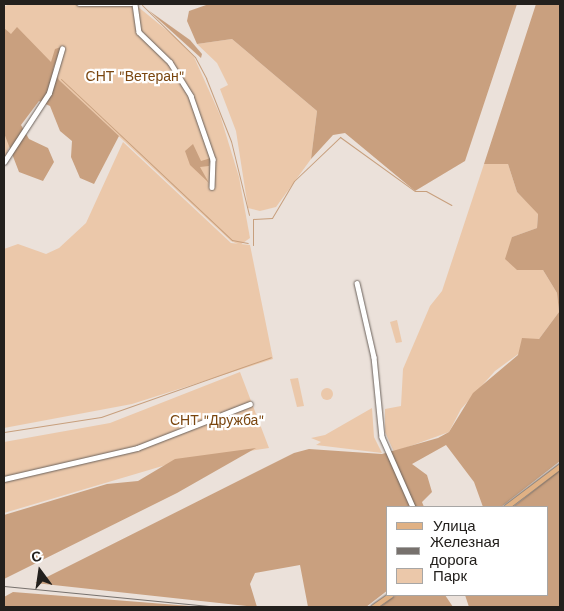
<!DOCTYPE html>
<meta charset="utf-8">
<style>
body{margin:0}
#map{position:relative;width:564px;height:611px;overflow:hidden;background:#ebe1da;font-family:"Work Sans",sans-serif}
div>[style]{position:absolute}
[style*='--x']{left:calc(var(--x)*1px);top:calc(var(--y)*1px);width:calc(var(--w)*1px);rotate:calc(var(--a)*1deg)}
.green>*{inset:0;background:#ebc8aa}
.round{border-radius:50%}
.forest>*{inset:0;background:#c9a07f}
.stream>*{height:1px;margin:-0.5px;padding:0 0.5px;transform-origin:0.5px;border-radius:0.5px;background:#c79f7d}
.roads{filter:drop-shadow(0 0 1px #6a615b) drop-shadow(0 0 1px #6a615b)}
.minor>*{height:4.5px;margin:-2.25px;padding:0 2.25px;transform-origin:2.25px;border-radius:2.25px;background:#fff}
.major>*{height:5px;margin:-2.5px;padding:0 2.5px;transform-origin:2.5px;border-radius:2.5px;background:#e0b184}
.rail>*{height:1px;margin:-0.5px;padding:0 0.5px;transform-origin:0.5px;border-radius:0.5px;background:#77716d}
span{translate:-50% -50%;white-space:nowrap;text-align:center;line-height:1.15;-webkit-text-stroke:4.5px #fff;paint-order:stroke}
.park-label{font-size:14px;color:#7a460f}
.frame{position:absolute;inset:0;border:5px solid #23201d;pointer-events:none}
.legend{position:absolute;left:386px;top:506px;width:162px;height:90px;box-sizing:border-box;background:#fff;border:1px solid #a7a6a5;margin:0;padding:6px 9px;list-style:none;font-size:15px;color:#23201d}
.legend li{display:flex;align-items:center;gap:10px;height:25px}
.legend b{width:25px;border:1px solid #a7a6a5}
.north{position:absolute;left:15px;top:546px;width:50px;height:50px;-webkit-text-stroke:4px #fff;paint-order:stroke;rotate:346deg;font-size:14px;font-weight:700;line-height:20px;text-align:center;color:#23201d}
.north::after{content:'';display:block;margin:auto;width:18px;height:22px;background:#23201d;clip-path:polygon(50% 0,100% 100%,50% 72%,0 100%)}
</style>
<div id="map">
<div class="green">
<i style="clip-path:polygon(9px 4px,137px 6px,175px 37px,194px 57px,220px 115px,239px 177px,250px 238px,240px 245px,231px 241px,4px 29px,4px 7px)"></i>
<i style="clip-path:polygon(232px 39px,317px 111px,311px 159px,276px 207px,260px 211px,248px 208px,236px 131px,220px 89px,228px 85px,217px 63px,197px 44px)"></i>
<i style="clip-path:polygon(4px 133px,11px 141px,4px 162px)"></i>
<i style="clip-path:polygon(123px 142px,231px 243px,250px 245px,273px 359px,132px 404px,4px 428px,4px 249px,18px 244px,46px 254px,59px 248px,86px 223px)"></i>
<i style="clip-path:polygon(484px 164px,508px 164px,517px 192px,538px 213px,537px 228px,512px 237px,517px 270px,543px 270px,557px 293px,559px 312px,539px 339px,495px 371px,461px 409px,449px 432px,394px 452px,385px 432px,385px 409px,401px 406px,403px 369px,430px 306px,442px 291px)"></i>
<i style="clip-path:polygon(397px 320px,402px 342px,396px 343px,390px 322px)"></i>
<i style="clip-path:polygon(240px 372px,269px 448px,176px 462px,4px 513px,4px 442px,110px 423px)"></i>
<i style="clip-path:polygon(298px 378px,304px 406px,297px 407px,290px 379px)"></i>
<i class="round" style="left:321px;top:388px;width:12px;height:12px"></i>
<i style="clip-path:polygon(372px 408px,374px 437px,382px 453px,316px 445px,321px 442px,311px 438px,325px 435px)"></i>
</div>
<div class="forest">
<i style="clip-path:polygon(209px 4px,517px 4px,465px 161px,415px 191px,345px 133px,333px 135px,311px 159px,317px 111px,232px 39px,197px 44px,187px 21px,189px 11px)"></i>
<i style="clip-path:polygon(536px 4px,560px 4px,560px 461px,501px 507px,483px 507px,474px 482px,446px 445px,412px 464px,427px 475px,432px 492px,422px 502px,424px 507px,388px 507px,388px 590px,366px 607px,308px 607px,300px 565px,255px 573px,250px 584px,257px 607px,35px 583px,294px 453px,309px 449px,382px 454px,438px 438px,449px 432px,473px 393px,518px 355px,522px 338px,539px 339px,559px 312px,557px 293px,543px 270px,517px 270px,505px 259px,512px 237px,537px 228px,538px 214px,517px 192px,508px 164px,484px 164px)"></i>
<i style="clip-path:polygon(148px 10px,190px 40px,202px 54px,201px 58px)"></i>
<i style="clip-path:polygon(17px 27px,51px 62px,55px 49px,61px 47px,53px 69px,59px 80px,119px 136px,94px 184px,80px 178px,71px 157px,72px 141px,60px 131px,50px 106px,39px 101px,21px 125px,29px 139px,48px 148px,54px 162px,43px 181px,19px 172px,4px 133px,4px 28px,11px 34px)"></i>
<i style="clip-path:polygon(193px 144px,201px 161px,211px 158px,209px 166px,200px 167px,209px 183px,190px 165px,185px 151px)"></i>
<i style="clip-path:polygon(256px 448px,177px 493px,4px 579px,4px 515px,107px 484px,138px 481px,175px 459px)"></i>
<i style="clip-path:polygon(560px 470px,560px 607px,469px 607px,465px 595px,548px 595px,548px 507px,513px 507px)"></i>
<i style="clip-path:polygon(13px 592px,203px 607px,205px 607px,4px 607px,4px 597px)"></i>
<i style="clip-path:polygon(396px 595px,445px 595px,453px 607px,380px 607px)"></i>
</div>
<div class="stream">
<i style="--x:142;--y:5;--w:74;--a:44.5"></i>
<i style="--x:195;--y:57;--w:24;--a:62"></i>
<i style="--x:206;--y:78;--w:68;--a:68.4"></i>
<i style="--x:231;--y:141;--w:76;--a:76.3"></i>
<i style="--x:61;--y:79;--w:235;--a:43.3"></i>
<i style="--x:232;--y:240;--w:16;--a:11"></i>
<i style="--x:253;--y:245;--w:26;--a:-90"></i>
<i style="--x:253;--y:219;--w:19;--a:-3"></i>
<i style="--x:272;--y:218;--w:43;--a:-59.3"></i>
<i style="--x:294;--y:181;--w:64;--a:-43.7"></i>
<i style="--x:340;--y:137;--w:92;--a:35.8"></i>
<i style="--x:415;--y:191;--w:11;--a:0"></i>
<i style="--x:426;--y:191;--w:29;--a:29"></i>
<i style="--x:4;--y:432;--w:98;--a:-8.8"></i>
<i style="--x:101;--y:417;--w:180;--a:-19.4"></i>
</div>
<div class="roads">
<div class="minor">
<i style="--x:79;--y:4;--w:53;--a:0"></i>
<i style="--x:135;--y:4;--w:28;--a:82"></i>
<i style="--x:139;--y:32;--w:43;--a:44.1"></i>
<i style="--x:170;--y:62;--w:40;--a:58"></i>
<i style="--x:191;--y:96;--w:67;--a:70.8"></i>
<i style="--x:213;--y:159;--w:28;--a:92"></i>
<i style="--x:4;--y:162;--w:82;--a:-56.9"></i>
<i style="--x:49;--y:93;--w:46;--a:-73.5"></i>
<i style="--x:357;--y:283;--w:76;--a:77.1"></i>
<i style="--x:374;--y:357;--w:80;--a:84.3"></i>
<i style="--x:382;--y:437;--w:77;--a:66.1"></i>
<i style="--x:4;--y:479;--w:137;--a:-13.1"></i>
<i style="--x:137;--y:448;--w:121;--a:-21.3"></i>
</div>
<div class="major">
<i style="--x:506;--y:507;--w:68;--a:-37.2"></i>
<i style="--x:373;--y:607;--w:21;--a:-35"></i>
</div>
</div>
<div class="rail">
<i style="--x:4;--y:586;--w:216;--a:5.6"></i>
</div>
<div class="park-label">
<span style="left:135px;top:76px">СНТ "Ветеран"</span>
<span style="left:217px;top:420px">СНТ "Дружба"</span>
</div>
<div class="frame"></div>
<ul class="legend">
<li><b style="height:6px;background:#e0b184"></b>Улица</li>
<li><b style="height:6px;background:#77716d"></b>Железная дорога</li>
<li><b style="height:14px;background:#ebc8aa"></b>Парк</li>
</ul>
<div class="north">С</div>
</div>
